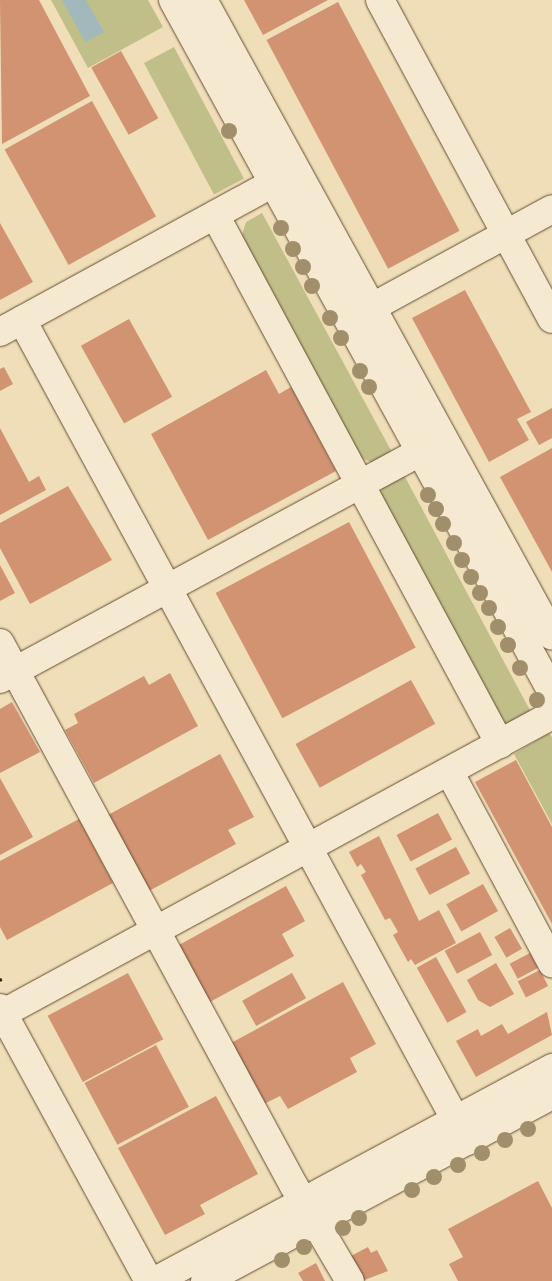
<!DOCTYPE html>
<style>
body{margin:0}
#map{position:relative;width:552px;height:1281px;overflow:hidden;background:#f0deb8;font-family:Vollkorn,serif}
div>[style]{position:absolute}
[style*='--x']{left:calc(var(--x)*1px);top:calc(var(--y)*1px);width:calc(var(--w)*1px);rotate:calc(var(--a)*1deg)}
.green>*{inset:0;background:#c1bf89;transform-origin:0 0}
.water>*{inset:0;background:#a1b9bb}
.building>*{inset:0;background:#d19372;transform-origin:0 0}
.path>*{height:3px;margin-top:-1.5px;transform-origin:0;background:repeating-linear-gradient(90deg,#381d05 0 4px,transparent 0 6.5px)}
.roads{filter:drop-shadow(0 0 1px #664d32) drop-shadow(0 0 1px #664d32)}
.minor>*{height:28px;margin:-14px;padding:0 14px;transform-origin:14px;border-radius:14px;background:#f5ead1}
.trees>*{width:16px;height:16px;margin:-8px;border-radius:50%;background:#a18f6c}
span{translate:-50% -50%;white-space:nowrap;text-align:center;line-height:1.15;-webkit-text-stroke:4px #f5ead1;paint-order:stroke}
</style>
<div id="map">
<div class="green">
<i style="clip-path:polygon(51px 0,148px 0,163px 27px,88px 68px)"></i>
<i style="left:174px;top:47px;width:149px;height:34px;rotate:62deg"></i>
<i style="clip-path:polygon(262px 213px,393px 454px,374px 463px,360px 458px,241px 238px,246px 222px)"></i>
<i style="clip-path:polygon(404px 475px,533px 716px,516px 725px,499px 722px,379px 502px,383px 485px)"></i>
<i style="clip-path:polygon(549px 733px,552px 737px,552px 824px,514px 754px)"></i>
</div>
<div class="water">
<i style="clip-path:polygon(62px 0,86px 0,104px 32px,85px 42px)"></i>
</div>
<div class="building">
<i style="clip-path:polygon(0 0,39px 0,90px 96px,2px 144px)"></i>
<i style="clip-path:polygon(244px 0,328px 0,263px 35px)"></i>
<i style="left:338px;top:2px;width:259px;height:81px;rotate:62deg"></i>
<i style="left:121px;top:51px;width:77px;height:34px;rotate:61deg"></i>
<i style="left:92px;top:101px;width:132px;height:100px;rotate:61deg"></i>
<i style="clip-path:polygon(0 223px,33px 282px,0 300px)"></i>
<i style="clip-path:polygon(465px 290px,531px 412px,517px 419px,529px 440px,489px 462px,412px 318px)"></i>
<i style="left:129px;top:319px;width:89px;height:55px;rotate:61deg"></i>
<i style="clip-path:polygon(4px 367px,13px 384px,0 391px,0 369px)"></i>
<i style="clip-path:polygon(266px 370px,279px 394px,291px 387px,336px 471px,208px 540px,151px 434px)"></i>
<i style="clip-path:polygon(552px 408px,552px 438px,539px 445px,526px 422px)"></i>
<i style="clip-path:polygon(0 428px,29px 482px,39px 476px,46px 490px,0 515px)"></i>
<i style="clip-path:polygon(552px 448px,552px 572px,500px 477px)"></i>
<i style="clip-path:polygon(68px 486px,112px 560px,30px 604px,0 548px,0 523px)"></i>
<i style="left:349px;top:522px;width:142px;height:151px;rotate:62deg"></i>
<i style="clip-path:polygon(0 565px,15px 593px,0 601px)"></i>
<i style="clip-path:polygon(170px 673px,198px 726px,94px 783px,65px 730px,78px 723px,74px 714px,144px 676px,149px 685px)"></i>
<i style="left:411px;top:680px;width:50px;height:132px;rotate:61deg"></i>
<i style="clip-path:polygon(12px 702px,40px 752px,0 773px,0 709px)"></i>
<i style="clip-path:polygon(220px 754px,254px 817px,228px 830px,236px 844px,149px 891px,108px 815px)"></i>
<i style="clip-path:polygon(516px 760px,552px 827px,552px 924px,475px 782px)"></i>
<i style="clip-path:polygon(0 778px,33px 837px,0 855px)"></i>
<i style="left:438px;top:813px;width:30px;height:47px;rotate:62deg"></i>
<i style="clip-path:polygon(79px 819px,113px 883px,7px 940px,0 927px,0 861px)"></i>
<i style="clip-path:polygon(379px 836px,419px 921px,439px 910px,456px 943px,415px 965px,411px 959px,408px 962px,393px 935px,398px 932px,390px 918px,385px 920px,361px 875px,366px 872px,361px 864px,357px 867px,349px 852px)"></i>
<i style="left:456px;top:847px;width:30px;height:46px;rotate:62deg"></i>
<i style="left:483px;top:884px;width:31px;height:42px;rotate:61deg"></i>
<i style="clip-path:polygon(286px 886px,305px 921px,282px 934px,294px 956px,210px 1002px,179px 945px)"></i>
<i style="left:510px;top:928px;width:24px;height:18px;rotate:60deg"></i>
<i style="left:480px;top:932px;width:26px;height:40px;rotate:62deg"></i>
<i style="left:530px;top:953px;width:17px;height:23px;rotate:62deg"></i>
<i style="left:436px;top:957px;width:63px;height:22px;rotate:61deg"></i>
<i style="clip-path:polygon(496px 963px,514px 994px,490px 1007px,478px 1000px,467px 980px)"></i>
<i style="left:540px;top:970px;width:18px;height:25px;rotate:63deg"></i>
<i style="left:128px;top:973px;width:75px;height:91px;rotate:62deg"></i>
<i style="left:292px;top:973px;width:29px;height:57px;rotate:61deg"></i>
<i style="clip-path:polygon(343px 982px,376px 1044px,350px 1058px,357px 1072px,288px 1109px,280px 1096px,264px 1104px,231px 1043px)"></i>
<i style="clip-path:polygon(547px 1012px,552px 1035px,476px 1077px,456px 1041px,478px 1029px,481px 1036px,502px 1024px,508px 1034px)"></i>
<i style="left:156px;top:1045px;width:70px;height:81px;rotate:62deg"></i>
<i style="clip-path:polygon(216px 1096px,258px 1174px,200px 1205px,205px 1214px,165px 1235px,118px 1148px)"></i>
<i style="clip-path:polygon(538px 1181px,552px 1208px,552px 1281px,458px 1281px,449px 1264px,463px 1257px,448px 1229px)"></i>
<i style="clip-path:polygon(368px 1247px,371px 1253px,377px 1250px,388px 1271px,362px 1281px,349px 1257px)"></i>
<i style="clip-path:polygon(316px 1263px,325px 1281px,303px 1281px,298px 1273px)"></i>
</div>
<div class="path">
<i style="--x:0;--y:978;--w:3;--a:72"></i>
</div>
<div class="roads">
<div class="minor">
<i style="--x:173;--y:0;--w:789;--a:61.29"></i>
<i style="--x:203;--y:0;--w:725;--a:61.24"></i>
<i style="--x:380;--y:0;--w:362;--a:61.7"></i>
<i style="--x:215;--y:215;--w:601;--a:61.69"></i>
<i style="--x:356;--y:316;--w:223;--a:-28.6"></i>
<i style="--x:22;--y:320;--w:934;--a:61.54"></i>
<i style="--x:0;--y:332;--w:328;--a:-28.6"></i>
<i style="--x:0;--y:643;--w:617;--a:61.57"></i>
<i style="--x:294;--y:1186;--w:110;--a:59.5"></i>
<i style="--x:0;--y:679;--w:477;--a:-28.4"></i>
<i style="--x:450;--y:773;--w:216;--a:61.8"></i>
<i style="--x:0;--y:1008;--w:311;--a:61.4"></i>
<i style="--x:0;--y:1015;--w:628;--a:-28.52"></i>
<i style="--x:155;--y:1281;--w:451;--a:-28.2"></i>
<i style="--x:205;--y:1281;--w:394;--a:-28.2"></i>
</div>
</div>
<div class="trees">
<i style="left:229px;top:131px"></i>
<i style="left:281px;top:228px"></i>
<i style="left:293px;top:249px"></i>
<i style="left:303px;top:267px"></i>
<i style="left:312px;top:286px"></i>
<i style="left:330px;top:318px"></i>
<i style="left:341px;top:338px"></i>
<i style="left:360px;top:371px"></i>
<i style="left:369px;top:387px"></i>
<i style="left:428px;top:495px"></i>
<i style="left:436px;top:509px"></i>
<i style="left:443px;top:524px"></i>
<i style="left:454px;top:543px"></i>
<i style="left:462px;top:560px"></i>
<i style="left:471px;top:577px"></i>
<i style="left:480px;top:593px"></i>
<i style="left:489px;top:608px"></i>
<i style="left:498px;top:627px"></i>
<i style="left:508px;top:645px"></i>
<i style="left:520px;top:668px"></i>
<i style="left:537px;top:700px"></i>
<i style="left:528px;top:1129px"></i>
<i style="left:505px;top:1140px"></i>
<i style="left:482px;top:1153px"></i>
<i style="left:458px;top:1165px"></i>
<i style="left:434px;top:1177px"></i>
<i style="left:412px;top:1190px"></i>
<i style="left:359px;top:1218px"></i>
<i style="left:343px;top:1228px"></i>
<i style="left:304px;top:1247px"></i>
<i style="left:282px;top:1260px"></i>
</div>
</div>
